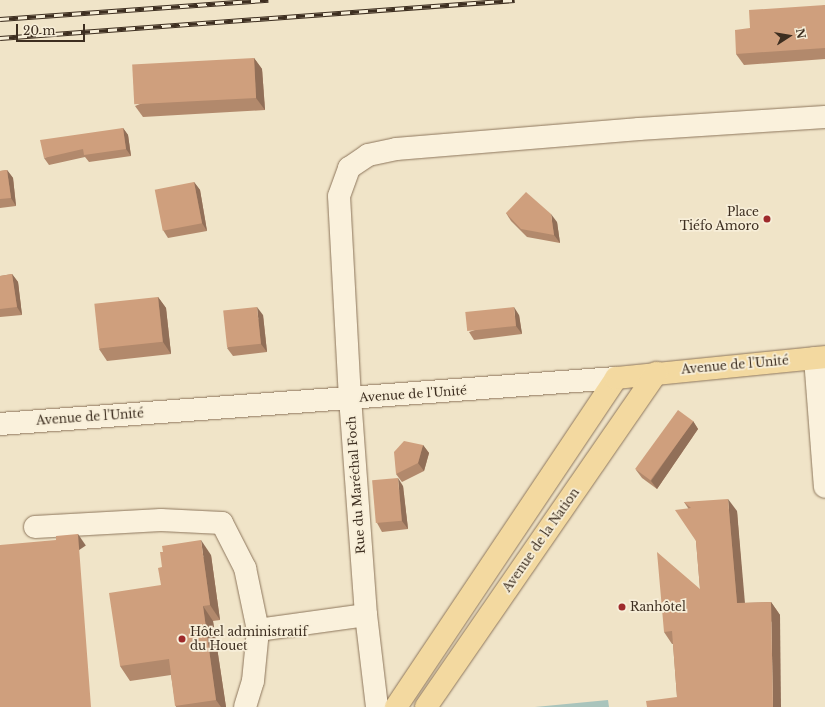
<!DOCTYPE html>
<meta charset="utf-8">
<style>
body{margin:0}
#map{position:relative;width:825px;height:707px;overflow:hidden;background:#f0e4c8;font-family:"Libre Baskerville",serif}
div>[style]{position:absolute}
[style*='--x']{left:calc(var(--x)*1px);top:calc(var(--y)*1px);width:calc(var(--w)*1px);rotate:calc(var(--a)*1deg)}
.water>*{inset:0;background:#a9c4bc}
.roads{filter:drop-shadow(0 0 1px #8d765c) drop-shadow(0 0 1px #8d765c)}
.minor>*{height:22px;margin:-11px;padding:0 11px;transform-origin:11px;border-radius:11px;background:#faf1dc}
.major>*{height:22px;margin:-11px;padding:0 11px;transform-origin:11px;border-radius:11px;background:#f3d9a0}
.rail>*{height:4.5px;margin-top:-2.25px;transform-origin:0;background:repeating-linear-gradient(90deg,#f7eed8 0 9px,#3d2e20 0 18px);box-sizing:border-box;border-block:1px solid #3d2e20}
.wall>*{inset:0;background:#b2896c}
.shaded-wall>*{inset:0;background:#916f58;transform-origin:0 0}
.building>*{inset:0;background:#cf9f7d;transform-origin:0 0}
.dots>*{width:11px;height:11px;translate:-50% -50%;box-sizing:border-box;border:2px solid #f7eed8;border-radius:50%}
span{translate:-50% -50%;white-space:nowrap;text-align:center;line-height:1.15;-webkit-text-stroke:3.5px #f7eed8;paint-order:stroke}
.poi-label{font-size:12px;color:#3d2e20}
.right{translate:-100% -50%;text-align:right}
.left{translate:0 -50%;text-align:left}
.street-label{font-size:12px;color:#3d2e20}
.north{position:absolute;left:769px;top:16px;width:40px;height:40px;-webkit-text-stroke:3px #f7eed8;paint-order:stroke;rotate:78deg;font-size:11px;font-weight:700;line-height:16px;text-align:center;color:#3d2e20}
.north::after{content:'';display:block;margin:auto;width:14px;height:18px;background:#3d2e20;clip-path:polygon(50% 0,100% 100%,50% 72%,0 100%)}
.scale{position:absolute;left:16px;top:24px;width:69px;height:18px;box-sizing:border-box;border:2px solid #3d2e20;border-top:0;padding-left:5px;font-size:12px;line-height:14px;white-space:nowrap;color:#3d2e20;-webkit-text-stroke:3px #f7eed8;paint-order:stroke}
</style>
<div id="map">
<div class="water">
<i style="clip-path:polygon(608px 700px,609px 707px,535px 707px)"></i>
</div>
<div class="roads">
<div class="minor">
<i style="--x:815;--y:358;--w:129;--a:85.6"></i>
<i style="--x:0;--y:424;--w:618;--a:-4.27"></i>
<i style="--x:35;--y:527;--w:126;--a:-3.2"></i>
<i style="--x:161;--y:520;--w:61;--a:2.8"></i>
<i style="--x:222;--y:523;--w:51;--a:62.9"></i>
<i style="--x:245;--y:568;--w:63;--a:78.2"></i>
<i style="--x:245;--y:707;--w:27;--a:-73"></i>
<i style="--x:253;--y:681;--w:51;--a:-84.4"></i>
<i style="--x:258;--y:630;--w:109;--a:-7.9"></i>
<i style="--x:377;--y:707;--w:93;--a:-96.8"></i>
<i style="--x:366;--y:615;--w:217;--a:-94.2"></i>
<i style="--x:350;--y:399;--w:203;--a:-93.1"></i>
<i style="--x:339;--y:196;--w:30;--a:-70"></i>
<i style="--x:349;--y:168;--w:23;--a:-34"></i>
<i style="--x:368;--y:155;--w:29;--a:-12"></i>
<i style="--x:396;--y:149;--w:244;--a:-4.7"></i>
<i style="--x:639;--y:129;--w:186;--a:-3.7"></i>
</div>
<div class="major">
<i style="--x:396;--y:707;--w:396;--a:-56.2"></i>
<i style="--x:616;--y:378;--w:210;--a:-5.7"></i>
<i style="--x:426;--y:707;--w:406;--a:-55.4"></i>
</div>
</div>
<div class="rail">
<i style="--x:0;--y:19;--w:269;--a:-4.1"></i>
<i style="--x:0;--y:38;--w:516;--a:-4.22"></i>
</div>
<div class="wall">
<i style="clip-path:polygon(825px 5px,825px 59px,744px 65px,736px 54px,750px 28px)"></i>
<i style="clip-path:polygon(254px 58px,262px 69px,265px 110px,143px 117px,135px 106px)"></i>
<i style="clip-path:polygon(123px 128px,128px 135px,131px 156px,89px 162px,85px 157px,49px 165px,44px 158px)"></i>
<i style="clip-path:polygon(7px 170px,13px 178px,16px 206px,0 208px,0 171px)"></i>
<i style="clip-path:polygon(194px 182px,200px 190px,207px 231px,168px 238px,163px 230px)"></i>
<i style="clip-path:polygon(506px 213px,557px 222px,560px 243px,527px 237px,511px 221px)"></i>
<i style="clip-path:polygon(12px 274px,18px 282px,22px 315px,0 317px,0 276px)"></i>
<i style="clip-path:polygon(158px 297px,166px 308px,171px 354px,107px 361px,99px 349px)"></i>
<i style="clip-path:polygon(263px 315px,267px 352px,233px 356px,227px 348px)"></i>
<i style="clip-path:polygon(519px 315px,522px 334px,474px 340px,469px 332px)"></i>
<i style="clip-path:polygon(693px 421px,698px 429px,657px 489px,642px 478px,636px 470px)"></i>
<i style="clip-path:polygon(423px 445px,429px 453px,424px 471px,402px 482px,396px 474px)"></i>
<i style="clip-path:polygon(403px 486px,408px 529px,382px 532px,377px 523px)"></i>
<i style="clip-path:polygon(684px 502px,737px 511px,744px 603px,771px 602px,780px 615px,677px 697px,673px 644px,672px 644px,664px 632px,700px 589px,696px 541px,688px 508px)"></i>
<i style="clip-path:polygon(211px 555px,220px 620px,213px 621px,226px 707px,176px 707px,171px 675px,130px 681px,120px 666px,161px 585px,162px 567px)"></i>
</div>
<div class="shaded-wall">
<i style="clip-path:polygon(254px 58px,262px 69px,265px 110px,256px 98px)"></i>
<i style="clip-path:polygon(123px 128px,128px 135px,131px 156px,126px 149px)"></i>
<i style="clip-path:polygon(7px 170px,13px 178px,16px 206px,11px 198px)"></i>
<i style="clip-path:polygon(194px 182px,200px 190px,207px 231px,202px 223px)"></i>
<i style="clip-path:polygon(551px 214px,557px 222px,560px 243px,554px 235px)"></i>
<i style="clip-path:polygon(12px 274px,18px 282px,22px 315px,17px 307px)"></i>
<i style="clip-path:polygon(158px 297px,166px 308px,171px 354px,163px 342px)"></i>
<i style="clip-path:polygon(257px 307px,263px 315px,267px 352px,261px 344px)"></i>
<i style="clip-path:polygon(514px 307px,519px 315px,522px 334px,516px 326px)"></i>
<i style="clip-path:polygon(693px 421px,698px 429px,657px 489px,651px 481px)"></i>
<i style="clip-path:polygon(423px 445px,429px 453px,424px 471px,418px 463px)"></i>
<i style="clip-path:polygon(398px 478px,403px 486px,408px 529px,402px 521px)"></i>
<i style="clip-path:polygon(728px 499px,737px 511px,746px 615px,737px 603px)"></i>
<i style="left:78px;top:534px;width:14px;height:173px;rotate:56deg"></i>
<i style="clip-path:polygon(201px 540px,211px 555px,220px 620px,210px 605px)"></i>
<i style="clip-path:polygon(771px 602px,780px 615px,781px 707px,773px 707px)"></i>
<i style="clip-path:polygon(203px 606px,213px 621px,226px 707px,221px 707px,216px 700px)"></i>
</div>
<div class="building">
<i style="clip-path:polygon(825px 5px,825px 48px,736px 54px,735px 30px,750px 28px,749px 10px)"></i>
<i style="left:254px;top:58px;width:40px;height:122px;rotate:87deg"></i>
<i style="clip-path:polygon(123px 128px,126px 149px,84px 155px,83px 149px,44px 158px,40px 140px)"></i>
<i style="clip-path:polygon(7px 170px,11px 198px,0 199px,0 171px)"></i>
<i style="left:194px;top:182px;width:42px;height:40px;rotate:79deg"></i>
<i style="clip-path:polygon(526px 192px,551px 214px,554px 235px,521px 229px,506px 213px)"></i>
<i style="clip-path:polygon(12px 274px,17px 307px,0 309px,0 276px)"></i>
<i style="left:158px;top:297px;width:45px;height:64px;rotate:84deg"></i>
<i style="left:257px;top:307px;width:37px;height:34px;rotate:84deg"></i>
<i style="left:514px;top:307px;width:19px;height:49px;rotate:84deg"></i>
<i style="left:678px;top:410px;width:19px;height:73px;rotate:36deg"></i>
<i style="clip-path:polygon(404px 441px,423px 445px,418px 463px,396px 474px,394px 452px)"></i>
<i style="left:398px;top:478px;width:43px;height:26px;rotate:85deg"></i>
<i style="clip-path:polygon(728px 499px,737px 603px,771px 602px,773px 707px,647px 707px,646px 701px,677px 697px,672px 631px,664px 632px,657px 552px,700px 589px,696px 541px,675px 510px,691px 508px,684px 502px)"></i>
<i style="clip-path:polygon(78px 534px,91px 707px,0 707px,0 545px,56px 540px,56px 536px)"></i>
<i style="clip-path:polygon(201px 540px,210px 605px,203px 606px,216px 700px,175px 706px,169px 659px,120px 666px,109px 593px,161px 585px,158px 568px,162px 567px,160px 552px,163px 552px,162px 546px)"></i>
</div>
<div class="dots">
<i style="left:767px;top:219px;background:#9e2a2b"></i>
<i style="left:622px;top:607px;background:#9e2a2b"></i>
<i style="left:182px;top:639px;background:#9e2a2b"></i>
</div>
<div class="poi-label">
<span class="right" style="left:759px;top:219px">Place<br>Tiéfo Amoro</span>
<span class="left" style="left:630px;top:607px">Ranhôtel</span>
<span class="left" style="left:190px;top:639px">Hôtel administratif<br>du Houet</span>
</div>
<div class="street-label">
<span style="left:735px;top:365px;rotate:-5deg">Avenue de l'Unité</span>
<span style="left:413px;top:394px;rotate:-4deg">Avenue de l'Unité</span>
<span style="left:90px;top:417px;rotate:-4deg">Avenue de l'Unité</span>
<span style="left:356px;top:485px;rotate:-94deg">Rue du Maréchal Foch</span>
<span style="left:541px;top:540px;rotate:-55deg">Avenue de la Nation</span>
</div>
<div class="north">N</div>
<div class="scale">20 m</div>
</div>
